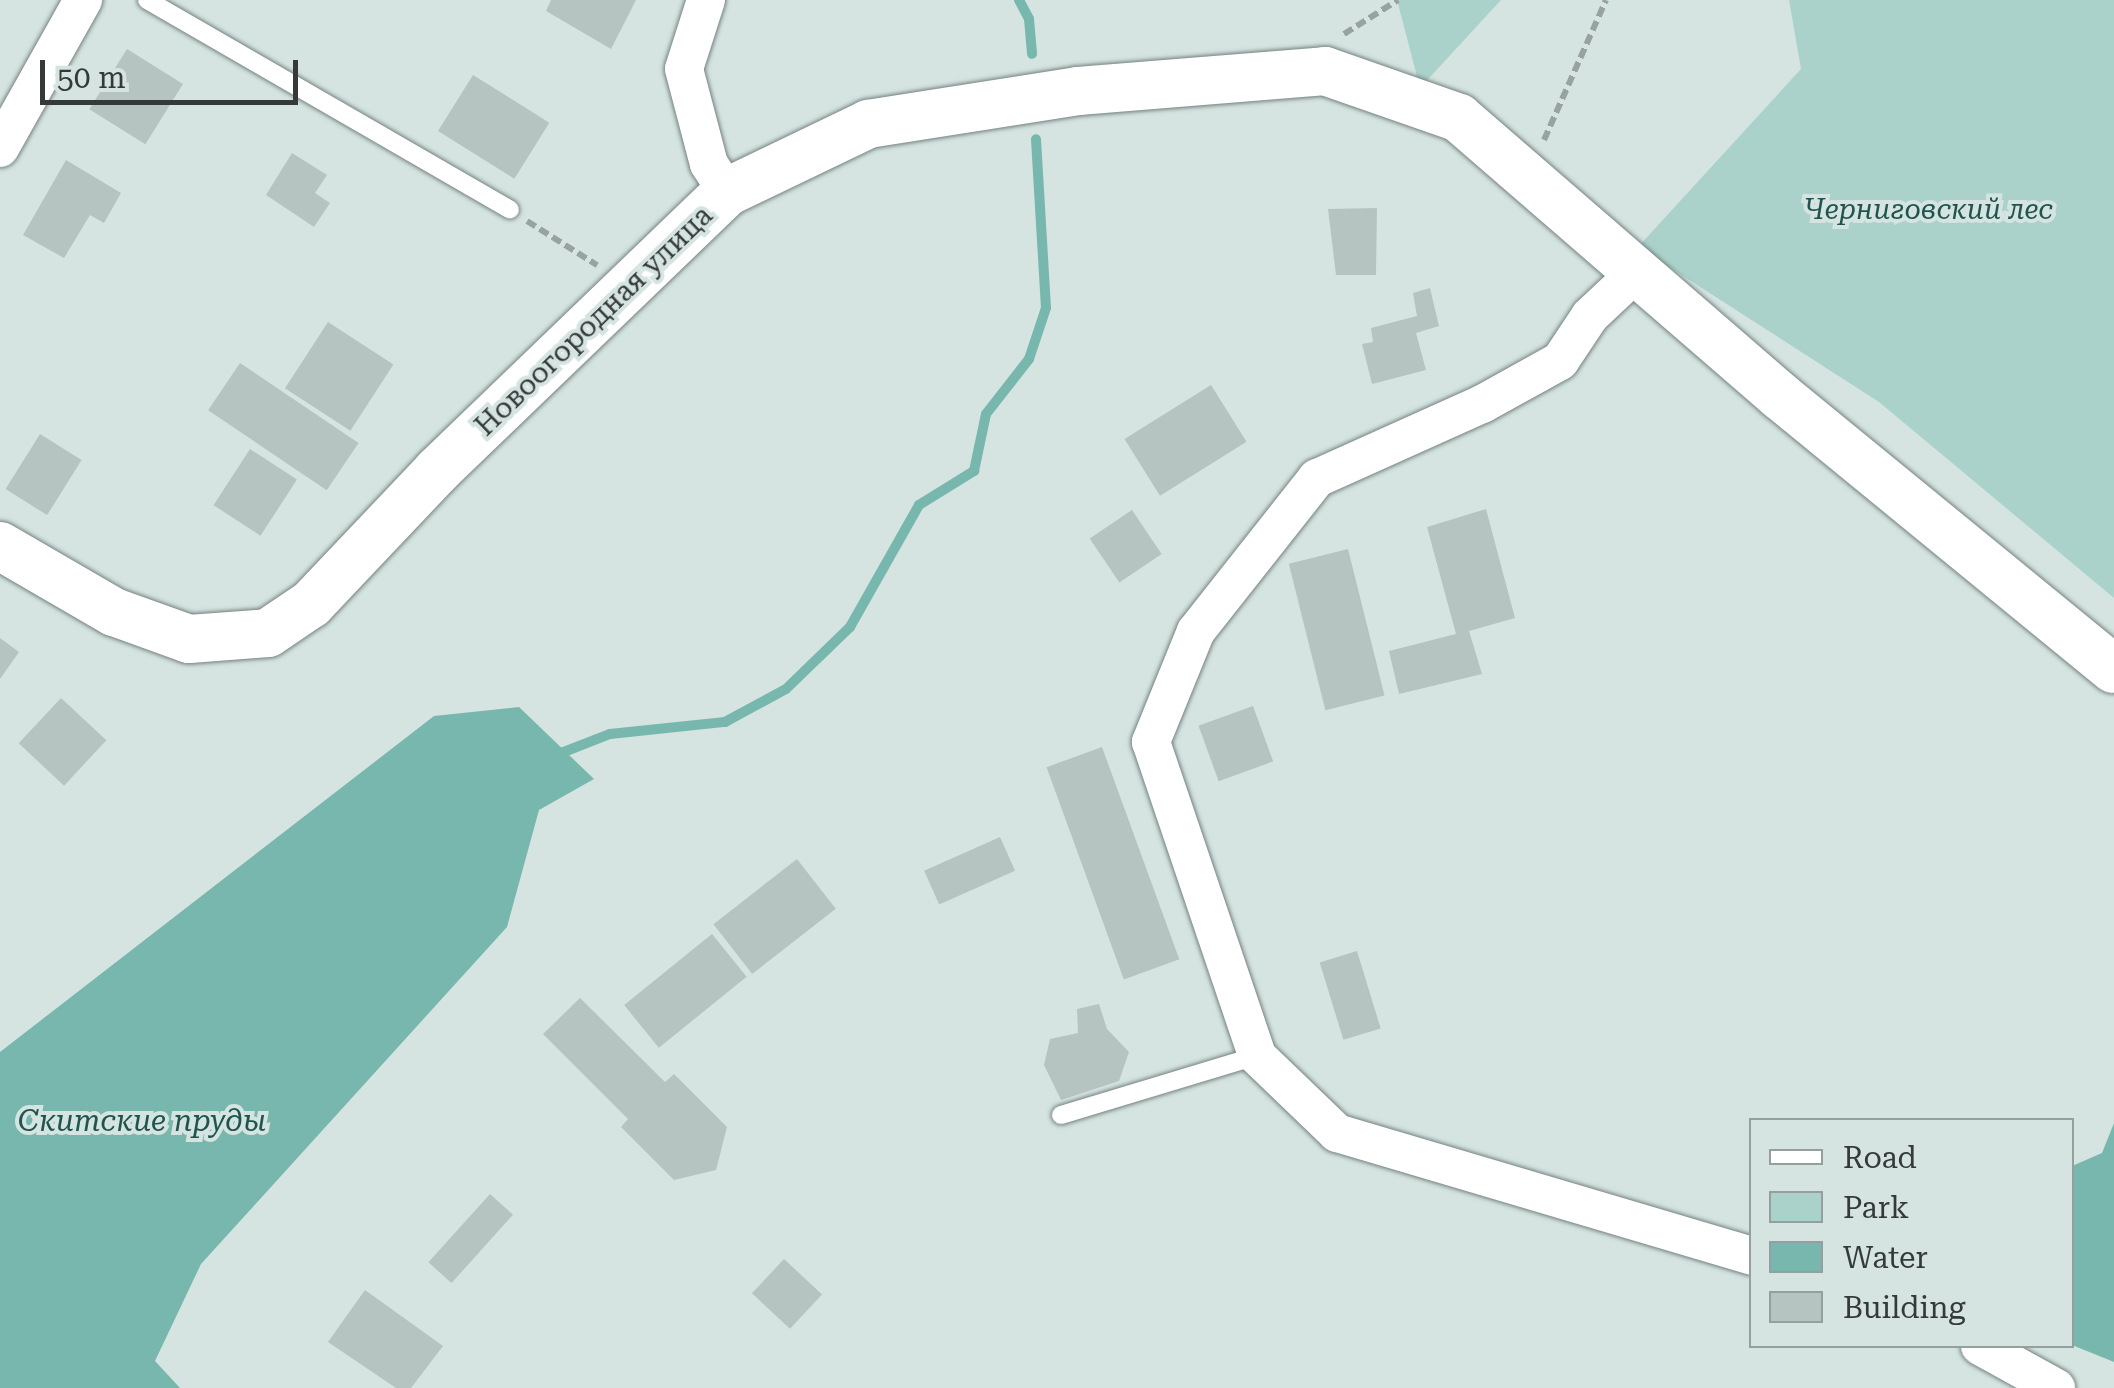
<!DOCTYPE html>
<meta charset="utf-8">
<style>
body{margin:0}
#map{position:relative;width:2114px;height:1388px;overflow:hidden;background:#d5e4e1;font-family:"Roboto Serif",serif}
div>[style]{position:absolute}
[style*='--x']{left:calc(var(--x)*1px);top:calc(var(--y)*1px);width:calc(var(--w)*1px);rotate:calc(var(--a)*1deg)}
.green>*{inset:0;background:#aad2cb}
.water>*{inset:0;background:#77b7ad}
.stream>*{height:10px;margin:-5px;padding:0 5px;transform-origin:5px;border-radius:5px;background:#77b7ad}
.building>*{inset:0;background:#b5c3c1;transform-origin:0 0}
.path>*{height:6px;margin-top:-3px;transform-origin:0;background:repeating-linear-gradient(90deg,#98a3a1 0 10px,transparent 0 15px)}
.roads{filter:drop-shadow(0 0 2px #758280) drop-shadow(0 0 2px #758280)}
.service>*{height:18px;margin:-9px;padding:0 9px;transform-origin:9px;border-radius:9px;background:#fff}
.minor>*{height:38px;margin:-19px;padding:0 19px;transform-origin:19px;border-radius:19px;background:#fff}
.tertiary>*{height:48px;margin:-24px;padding:0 24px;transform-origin:24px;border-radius:24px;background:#fff}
span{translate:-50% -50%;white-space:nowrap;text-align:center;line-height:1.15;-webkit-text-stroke:8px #d5e4e1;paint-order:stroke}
.park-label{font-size:28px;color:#1f554e;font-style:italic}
.street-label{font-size:28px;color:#353a39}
.water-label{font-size:30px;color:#1f554e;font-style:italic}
.legend{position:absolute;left:1749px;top:1118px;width:325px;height:230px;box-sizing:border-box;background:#d5e4e1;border:2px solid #95a09e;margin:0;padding:12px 18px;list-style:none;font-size:30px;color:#353a39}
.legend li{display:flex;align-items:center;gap:20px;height:50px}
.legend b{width:50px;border:2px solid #95a09e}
.scale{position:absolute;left:40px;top:60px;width:258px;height:45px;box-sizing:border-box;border:5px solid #353a39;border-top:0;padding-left:12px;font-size:30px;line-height:35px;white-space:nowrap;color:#353a39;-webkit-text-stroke:8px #d5e4e1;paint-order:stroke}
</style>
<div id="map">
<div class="green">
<i style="clip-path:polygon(1397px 0,1501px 0,1420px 88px)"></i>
<i style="clip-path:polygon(1789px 0,2114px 0,2114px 598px,1879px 402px,1638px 247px,1801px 69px)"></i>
</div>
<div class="water">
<i style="clip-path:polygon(519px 707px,594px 779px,539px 810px,507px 927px,201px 1264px,155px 1361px,180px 1388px,0 1388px,0 1052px,434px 716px)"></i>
<i style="clip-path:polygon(2114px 1123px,2114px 1362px,2072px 1345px,2072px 1166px,2102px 1153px)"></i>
</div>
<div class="stream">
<i style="--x:1019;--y:0;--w:21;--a:62"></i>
<i style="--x:1029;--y:19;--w:35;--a:85"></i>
<i style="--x:556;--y:755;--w:58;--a:-21.3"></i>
<i style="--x:610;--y:734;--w:116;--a:-6"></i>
<i style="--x:725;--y:722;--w:69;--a:-28.4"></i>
<i style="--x:786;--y:689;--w:89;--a:-44.1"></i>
<i style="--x:850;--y:627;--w:140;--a:-60.5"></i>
<i style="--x:919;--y:505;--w:65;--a:-31.7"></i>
<i style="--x:974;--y:471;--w:58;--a:-78.1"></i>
<i style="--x:986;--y:414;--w:70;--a:-52"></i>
<i style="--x:1029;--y:359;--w:54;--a:-71.6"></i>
<i style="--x:1046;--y:308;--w:169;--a:-93.4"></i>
</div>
<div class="building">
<i style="clip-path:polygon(551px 0,636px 0,611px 49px,546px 11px)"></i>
<i style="left:127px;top:49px;width:66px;height:71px;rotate:32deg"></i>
<i style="left:473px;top:75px;width:90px;height:66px;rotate:32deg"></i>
<i style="clip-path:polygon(292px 153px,327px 175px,315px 193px,330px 203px,314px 227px,266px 195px)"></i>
<i style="clip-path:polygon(66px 160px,121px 193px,104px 223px,90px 215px,64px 258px,23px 235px)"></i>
<i style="clip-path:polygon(1377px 208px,1376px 275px,1336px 275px,1328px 209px)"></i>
<i style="clip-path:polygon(1430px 288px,1439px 326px,1416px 333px,1426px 370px,1372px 384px,1362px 344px,1373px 342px,1371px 328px,1417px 316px,1413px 293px)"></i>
<i style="left:328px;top:322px;width:78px;height:79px;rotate:33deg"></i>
<i style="left:240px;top:363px;width:143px;height:57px;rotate:34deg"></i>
<i style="left:1211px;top:385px;width:67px;height:102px;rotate:58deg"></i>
<i style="left:40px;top:434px;width:49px;height:65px;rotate:32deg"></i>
<i style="left:250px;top:449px;width:56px;height:67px;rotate:33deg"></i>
<i style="clip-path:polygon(1486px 509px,1515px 618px,1469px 631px,1482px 674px,1399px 694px,1389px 651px,1456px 634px,1427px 527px)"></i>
<i style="left:1132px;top:510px;width:53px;height:51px;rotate:56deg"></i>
<i style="left:1348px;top:549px;width:151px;height:61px;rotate:76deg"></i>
<i style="clip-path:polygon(0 638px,19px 652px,0 679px)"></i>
<i style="left:61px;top:698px;width:62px;height:62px;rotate:43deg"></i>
<i style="left:1253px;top:706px;width:59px;height:58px;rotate:70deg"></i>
<i style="left:1102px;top:747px;width:226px;height:59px;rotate:70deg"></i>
<i style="left:1000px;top:837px;width:37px;height:83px;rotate:66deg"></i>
<i style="left:797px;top:859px;width:63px;height:106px;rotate:52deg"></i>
<i style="left:712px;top:934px;width:55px;height:113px;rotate:51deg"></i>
<i style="left:1357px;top:951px;width:81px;height:39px;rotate:73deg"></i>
<i style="clip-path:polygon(580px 998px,665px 1082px,674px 1074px,727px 1127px,716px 1170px,674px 1180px,621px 1127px,628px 1119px,543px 1034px)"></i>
<i style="clip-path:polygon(1099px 1004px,1107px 1029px,1129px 1052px,1119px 1081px,1061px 1100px,1044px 1065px,1050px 1039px,1078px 1033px,1077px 1009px)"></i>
<i style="left:490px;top:1194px;width:31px;height:92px;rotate:42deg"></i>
<i style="left:784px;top:1259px;width:52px;height:47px;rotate:43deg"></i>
<i style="clip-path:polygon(365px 1290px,443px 1346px,411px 1388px,396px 1388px,328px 1342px)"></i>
</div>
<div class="path">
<i style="--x:1344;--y:34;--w:64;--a:-32.2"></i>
<i style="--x:1544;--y:140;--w:153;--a:-66.1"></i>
<i style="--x:527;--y:221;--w:83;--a:32.2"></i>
</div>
<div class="roads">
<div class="service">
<i style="--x:147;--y:0;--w:419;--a:30"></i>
<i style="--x:1061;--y:1115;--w:205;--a:-16.8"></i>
</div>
<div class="minor">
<i style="--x:706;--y:0;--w:72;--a:107.7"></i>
<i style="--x:684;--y:69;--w:98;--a:75.3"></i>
<i style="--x:709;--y:164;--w:33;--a:57"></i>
<i style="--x:0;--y:148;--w:170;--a:-60.7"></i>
<i style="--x:1640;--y:269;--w:69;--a:136.8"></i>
<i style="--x:1590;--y:316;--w:54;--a:123.7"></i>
<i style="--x:1560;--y:361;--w:89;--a:151.1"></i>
<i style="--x:1482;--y:404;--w:181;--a:155.8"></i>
<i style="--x:1317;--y:478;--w:195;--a:128.3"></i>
<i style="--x:1196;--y:631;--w:120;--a:112.1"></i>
<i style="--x:1151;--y:742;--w:331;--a:71.3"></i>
<i style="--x:1257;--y:1056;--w:111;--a:43.9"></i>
<i style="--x:1337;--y:1133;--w:433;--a:16.5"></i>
<i style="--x:1980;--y:1346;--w:87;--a:28.9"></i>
</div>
<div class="tertiary">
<i style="--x:0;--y:546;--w:132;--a:30.1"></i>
<i style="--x:114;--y:612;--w:80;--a:19.8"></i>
<i style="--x:189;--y:639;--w:79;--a:-4.3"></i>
<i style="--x:268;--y:633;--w:52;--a:-34"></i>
<i style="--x:311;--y:604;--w:183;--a:-46.5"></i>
<i style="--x:437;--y:471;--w:402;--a:-43.9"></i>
<i style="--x:727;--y:192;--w:157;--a:-25.7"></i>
<i style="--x:868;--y:124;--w:213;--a:-8.9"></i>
<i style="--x:1078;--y:91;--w:248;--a:-4.6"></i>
<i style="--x:1325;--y:71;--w:142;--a:19.3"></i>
<i style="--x:1459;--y:118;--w:425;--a:40.9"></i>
<i style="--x:1780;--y:396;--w:431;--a:39.3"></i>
</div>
</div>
<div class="park-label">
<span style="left:1928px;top:210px">Черниговский лес</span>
</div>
<div class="street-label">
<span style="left:594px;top:321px;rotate:-44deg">Новоогородная улица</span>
</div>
<div class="water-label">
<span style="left:142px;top:1121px">Скитские пруды</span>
</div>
<ul class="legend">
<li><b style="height:12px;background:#fff"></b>Road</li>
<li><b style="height:28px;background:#aad2cb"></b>Park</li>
<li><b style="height:28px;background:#77b7ad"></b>Water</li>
<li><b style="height:28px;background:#b5c3c1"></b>Building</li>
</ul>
<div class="scale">50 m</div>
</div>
